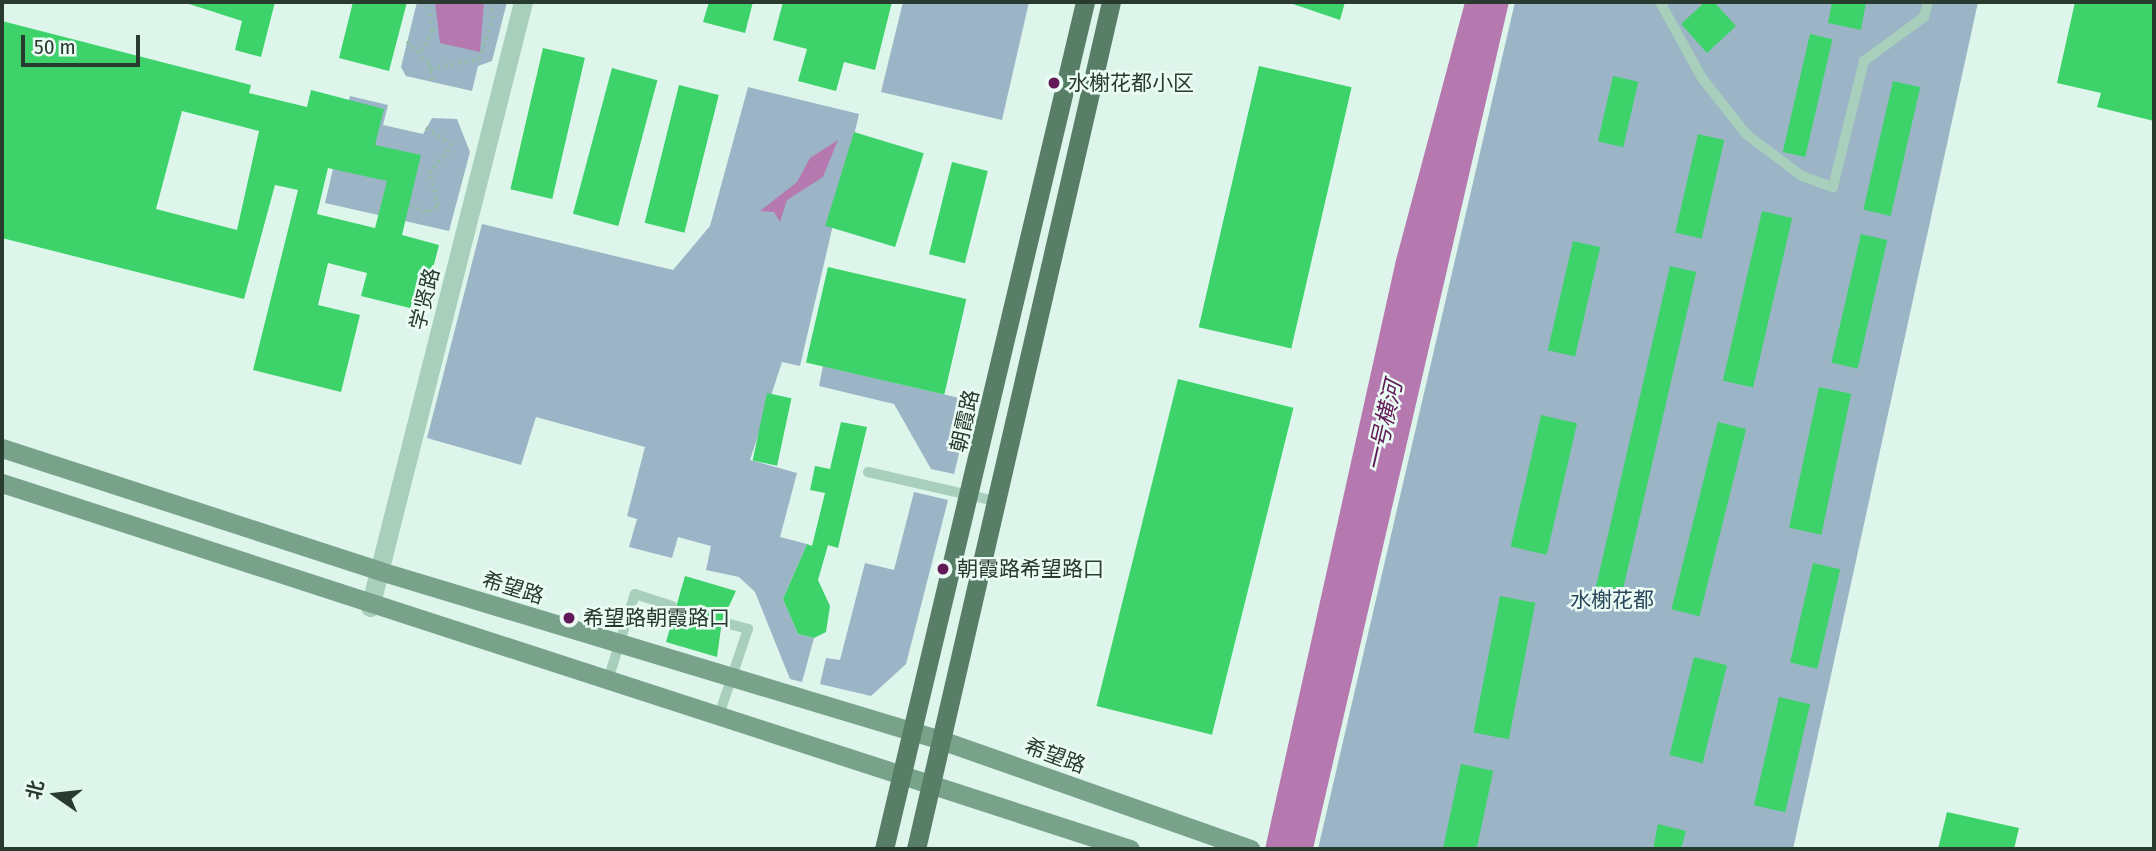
<!DOCTYPE html>
<meta charset="utf-8">
<style>
body{margin:0}
#map{position:relative;width:2156px;height:851px;overflow:hidden;background:#ddf5eb;font-family:"Fira Sans Condensed","Noto Sans SC",sans-serif}
div>[style]{position:absolute}
[style*='--x']{left:calc(var(--x)*1px);top:calc(var(--y)*1px);width:calc(var(--w)*1px);rotate:calc(var(--a)*1deg)}
.green>*{inset:0;background:#9bb5c6}
.water>*{inset:0;background:#b579af}
.building>*{inset:0;background:#3ed26b;transform-origin:0 0}
.path>*{height:2.5px;margin-top:-1.25px;transform-origin:0;background:repeating-linear-gradient(90deg,#91bba6 0 3.5px,transparent 0 7px)}
.service>*{height:10px;margin:-5px;padding:0 5px;transform-origin:5px;border-radius:5px;background:#a7cfbc}
.minor>*{height:19px;margin:-9.5px;padding:0 9.5px;transform-origin:9.5px;border-radius:9.5px;background:#a7cfbc}
.secondary>*{height:19px;margin:-9.5px;padding:0 9.5px;transform-origin:9.5px;border-radius:9.5px;background:#78a38a}
.primary>*{height:19px;margin:-9.5px;padding:0 9.5px;transform-origin:9.5px;border-radius:9.5px;background:#587e67}
.dots>*{width:19px;height:19px;translate:-50% -50%;box-sizing:border-box;border:4px solid #ebfcf5;border-radius:50%}
span{translate:-50% -50%;white-space:nowrap;text-align:center;line-height:1.15;-webkit-text-stroke:5px #ebfcf5;paint-order:stroke}
.poi-label{font-size:21px;color:#293b2f}
.left{translate:0 -50%;text-align:left}
.street-label{font-size:21px;color:#293b2f}
.park-label{font-size:21px;color:#29465c}
.water-label{font-size:23px;color:#611958;font-style:italic}
.frame{position:absolute;inset:0;border:4px solid #293b2f;pointer-events:none}
.north{position:absolute;left:21px;top:760px;width:70px;height:70px;-webkit-text-stroke:5px #ebfcf5;paint-order:stroke;rotate:284deg;font-size:19px;font-weight:700;line-height:28px;text-align:center;color:#293b2f}
.north::after{content:'';display:block;margin:auto;width:24px;height:32px;background:#293b2f;clip-path:polygon(50% 0,100% 100%,50% 72%,0 100%)}
.scale{position:absolute;left:21px;top:35px;width:119px;height:32px;box-sizing:border-box;border:4px solid #293b2f;border-top:0;padding-left:9px;font-size:21px;line-height:24px;white-space:nowrap;color:#293b2f;-webkit-text-stroke:5px #ebfcf5;paint-order:stroke}
</style>
<div id="map">
<div class="green">
<i style="clip-path:polygon(417px 2px,507px 2px,492px 61px,478px 66px,472px 91px,406px 76px,401px 67px)"></i>
<i style="clip-path:polygon(903px 2px,1029px 2px,1002px 120px,881px 92px)"></i>
<i style="clip-path:polygon(1515px 2px,1978px 2px,1793px 849px,1318px 849px)"></i>
<i style="clip-path:polygon(748px 87px,859px 114px,800px 366px,782px 362px,750px 460px,797px 473px,780px 537px,807px 544px,783px 599px,798px 634px,814px 638px,802px 682px,790px 679px,755px 592px,739px 577px,706px 570px,711px 546px,678px 537px,672px 558px,629px 547px,637px 519px,627px 516px,645px 447px,536px 417px,521px 465px,427px 438px,482px 224px,673px 270px,710px 226px)"></i>
<i style="clip-path:polygon(350px 96px,388px 105px,383px 125px,423px 134px,432px 118px,457px 119px,470px 152px,449px 231px,325px 203px)"></i>
<i style="clip-path:polygon(823px 366px,972px 401px,954px 474px,931px 469px,894px 404px,819px 386px)"></i>
<i style="clip-path:polygon(914px 492px,948px 500px,906px 664px,871px 696px,820px 684px,826px 658px,840px 660px,865px 563px,894px 570px)"></i>
</div>
<div class="water">
<i style="clip-path:polygon(435px 2px,484px 2px,480px 52px,440px 43px)"></i>
<i style="clip-path:polygon(1465px 2px,1509px 2px,1313px 849px,1265px 849px,1396px 260px)"></i>
<i style="clip-path:polygon(838px 140px,823px 177px,787px 200px,780px 222px,774px 212px,760px 211px,797px 182px,810px 158px)"></i>
</div>
<div class="building">
<i style="clip-path:polygon(183px 2px,275px 2px,261px 57px,235px 50px,242px 21px)"></i>
<i style="clip-path:polygon(353px 2px,407px 2px,389px 71px,339px 58px)"></i>
<i style="clip-path:polygon(709px 2px,753px 2px,745px 33px,703px 22px)"></i>
<i style="clip-path:polygon(783px 2px,892px 2px,875px 70px,844px 62px,836px 91px,798px 81px,807px 49px,773px 40px)"></i>
<i style="clip-path:polygon(1287px 2px,1345px 2px,1340px 20px)"></i>
<i style="clip-path:polygon(1705px 2px,1714px 2px,1736px 26px,1707px 53px,1681px 24px)"></i>
<i style="clip-path:polygon(1832px 2px,1866px 2px,1861px 30px,1828px 23px)"></i>
<i style="clip-path:polygon(2075px 2px,2154px 2px,2154px 121px,2097px 107px,2101px 93px,2057px 83px)"></i>
<i style="clip-path:polygon(evenodd,2px 21px,251px 85px,249px 93px,307px 107px,311px 90px,384px 109px,375px 145px,421px 155px,402px 235px,439px 245px,422px 311px,361px 296px,367px 273px,328px 263px,318px 305px,360px 315px,341px 392px,253px 370px,298px 190px,275px 185px,244px 299px,2px 238px,2px 21px,182px 111px,259px 131px,237px 230px,156px 209px,182px 111px,2px 21px,328px 168px,387px 181px,375px 228px,317px 214px,328px 168px)"></i>
<i style="left:1810px;top:34px;width:23px;height:121px;rotate:13deg"></i>
<i style="left:543px;top:48px;width:43px;height:145px;rotate:13deg"></i>
<i style="left:1259px;top:66px;width:95px;height:268px;rotate:13deg"></i>
<i style="left:612px;top:68px;width:47px;height:151px;rotate:15deg"></i>
<i style="left:1613px;top:76px;width:26px;height:67px;rotate:13deg"></i>
<i style="left:1893px;top:81px;width:28px;height:132px;rotate:13deg"></i>
<i style="left:679px;top:85px;width:41px;height:142px;rotate:14deg"></i>
<i style="left:854px;top:132px;width:73px;height:98px;rotate:17deg"></i>
<i style="left:1698px;top:134px;width:27px;height:101px;rotate:13deg"></i>
<i style="left:952px;top:162px;width:37px;height:95px;rotate:14deg"></i>
<i style="left:1762px;top:211px;width:31px;height:174px;rotate:13deg"></i>
<i style="left:1861px;top:234px;width:27px;height:132px;rotate:13deg"></i>
<i style="left:1573px;top:241px;width:28px;height:112px;rotate:13deg"></i>
<i style="left:1670px;top:266px;width:27px;height:331px;rotate:13deg"></i>
<i style="left:828px;top:267px;width:142px;height:98px;rotate:13deg"></i>
<i style="left:1178px;top:379px;width:119px;height:337px;rotate:14deg"></i>
<i style="left:1819px;top:387px;width:33px;height:144px;rotate:12deg"></i>
<i style="left:767px;top:393px;width:25px;height:69px;rotate:12deg"></i>
<i style="left:1541px;top:415px;width:37px;height:135px;rotate:13deg"></i>
<i style="clip-path:polygon(841px 422px,867px 427px,838px 548px,828px 545px,818px 580px,830px 606px,826px 632px,814px 638px,798px 634px,783px 599px,807px 544px,812px 546px,825px 493px,810px 490px,815px 466px,830px 469px)"></i>
<i style="left:1718px;top:422px;width:29px;height:193px;rotate:14deg"></i>
<i style="left:1813px;top:563px;width:28px;height:102px;rotate:13deg"></i>
<i style="clip-path:polygon(685px 576px,736px 591px,722px 621px,717px 657px,666px 642px)"></i>
<i style="left:1500px;top:596px;width:36px;height:139px;rotate:11deg"></i>
<i style="left:1694px;top:657px;width:34px;height:101px;rotate:14deg"></i>
<i style="left:1779px;top:697px;width:32px;height:111px;rotate:13deg"></i>
<i style="left:1461px;top:764px;width:33px;height:87px;rotate:12deg"></i>
<i style="clip-path:polygon(1947px 812px,2019px 828px,2014px 849px,1938px 849px)"></i>
<i style="clip-path:polygon(1658px 824px,1686px 831px,1681px 849px,1653px 849px)"></i>
</div>
<div class="path">
<i style="--x:407;--y:41;--w:31;--a:45"></i>
<i style="--x:429;--y:63;--w:19;--a:78"></i>
<i style="--x:421;--y:51;--w:24;--a:-62"></i>
<i style="--x:432;--y:30;--w:28;--a:-98"></i>
<i style="--x:430;--y:68;--w:50;--a:-10.4"></i>
<i style="--x:479;--y:59;--w:42;--a:-70.7"></i>
<i style="--x:493;--y:19;--w:17;--a:-100"></i>
<i style="--x:410;--y:206;--w:19;--a:16"></i>
<i style="--x:428;--y:211;--w:11;--a:-27"></i>
<i style="--x:438;--y:206;--w:34;--a:-105"></i>
<i style="--x:429;--y:173;--w:36;--a:-51"></i>
<i style="--x:452;--y:145;--w:32;--a:-146"></i>
</div>
<div class="service">
<i style="--x:1660;--y:2;--w:87;--a:61.1"></i>
<i style="--x:1702;--y:78;--w:71;--a:51.8"></i>
<i style="--x:1746;--y:134;--w:70;--a:36.9"></i>
<i style="--x:1802;--y:176;--w:33;--a:20"></i>
<i style="--x:1833;--y:187;--w:130;--a:-76.2"></i>
<i style="--x:1864;--y:61;--w:74;--a:-36.3"></i>
<i style="--x:1924;--y:17;--w:16;--a:-75"></i>
<i style="--x:868;--y:472;--w:131;--a:12.8"></i>
<i style="--x:608;--y:680;--w:90;--a:-72.6"></i>
<i style="--x:635;--y:594;--w:39;--a:18"></i>
<i style="--x:719;--y:715;--w:91;--a:-71.4"></i>
<i style="--x:748;--y:629;--w:20;--a:-165"></i>
</div>
<div class="minor">
<i style="--x:370;--y:607;--w:624;--a:-75.81"></i>
</div>
<div class="secondary">
<i style="--x:2;--y:448;--w:398;--a:18"></i>
<i style="--x:380;--y:571;--w:586;--a:16.76"></i>
<i style="--x:941;--y:740;--w:328;--a:19.4"></i>
<i style="--x:2;--y:483;--w:1186;--a:17.98"></i>
</div>
<div class="primary">
<i style="--x:884;--y:849;--w:871;--a:-76.65"></i>
<i style="--x:916;--y:849;--w:869;--a:-77.04"></i>
</div>
<div class="dots">
<i style="left:1054px;top:83px;background:#611958"></i>
<i style="left:943px;top:569px;background:#611958"></i>
<i style="left:569px;top:618px;background:#611958"></i>
</div>
<div class="poi-label">
<span class="left" style="left:1068px;top:83px">水榭花都小区</span>
<span class="left" style="left:957px;top:569px">朝霞路希望路口</span>
<span class="left" style="left:583px;top:618px">希望路朝霞路口</span>
</div>
<div class="street-label">
<span style="left:425px;top:299px;rotate:-76deg">学贤路</span>
<span style="left:965px;top:421px;rotate:-77deg">朝霞路</span>
<span style="left:513px;top:588px;rotate:17deg">希望路</span>
<span style="left:1055px;top:756px;rotate:20deg">希望路</span>
</div>
<div class="park-label">
<span style="left:1612px;top:600px">水榭花都</span>
</div>
<div class="water-label">
<span style="left:1384px;top:426px;rotate:-77deg">一号横河</span>
</div>
<div class="frame"></div>
<div class="north">北</div>
<div class="scale">50 m</div>
</div>
